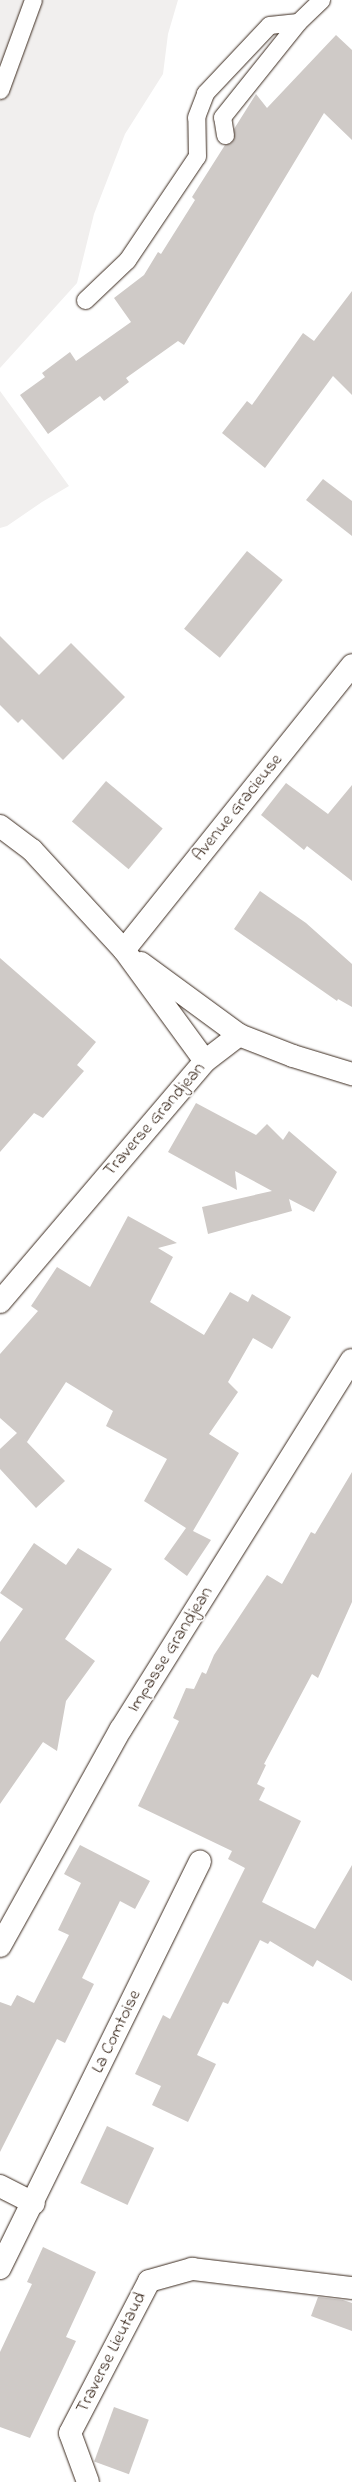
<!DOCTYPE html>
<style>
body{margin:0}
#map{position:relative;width:352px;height:2482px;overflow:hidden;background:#fff;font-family:"Indie Flower",sans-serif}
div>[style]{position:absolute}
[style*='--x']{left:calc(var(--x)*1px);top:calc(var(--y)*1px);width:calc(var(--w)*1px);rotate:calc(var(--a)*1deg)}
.built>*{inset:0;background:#f1efee}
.building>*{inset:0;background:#cfcac7;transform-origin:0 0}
.roads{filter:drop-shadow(0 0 1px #3b2a1e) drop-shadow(0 0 1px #3b2a1e)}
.service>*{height:17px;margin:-8.5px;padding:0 8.5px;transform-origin:8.5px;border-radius:8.5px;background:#fff}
.minor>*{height:22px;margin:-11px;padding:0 11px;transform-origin:11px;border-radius:11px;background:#fff}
span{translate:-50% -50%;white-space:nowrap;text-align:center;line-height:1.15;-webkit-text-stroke:3.5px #fff;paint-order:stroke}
.street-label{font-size:18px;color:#3b2a1e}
</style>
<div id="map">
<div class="built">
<i style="clip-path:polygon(0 0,178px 0,168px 34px,163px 74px,125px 134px,94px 214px,77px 283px,0 368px)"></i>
<i style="clip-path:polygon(0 391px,69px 486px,42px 502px,7px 526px,0 528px)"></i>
</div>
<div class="building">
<i style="clip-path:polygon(336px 35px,352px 50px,352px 140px,324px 113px,184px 345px,178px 341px,126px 378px,129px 382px,104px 401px,100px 396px,48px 434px,20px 395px,45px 377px,42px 373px,70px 352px,76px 361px,131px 322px,114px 298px,144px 275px,158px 252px,161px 254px,195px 200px,192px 197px,225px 145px,231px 143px,234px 139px,234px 129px,256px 94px,267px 108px)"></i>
<i style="clip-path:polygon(352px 291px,352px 395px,333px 376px,265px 468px,222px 433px,247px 401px,252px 405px,303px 333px,314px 341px)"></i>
<i style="clip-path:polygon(323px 479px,352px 501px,352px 536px,306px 500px)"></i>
<i style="left:247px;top:551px;width:46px;height:100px;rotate:39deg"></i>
<i style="clip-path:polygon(0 636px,39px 675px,71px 643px,125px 697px,63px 760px,22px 719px,18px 723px,0 705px)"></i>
<i style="left:106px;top:781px;width:74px;height:53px;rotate:40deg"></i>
<i style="clip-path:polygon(286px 783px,328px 814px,352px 785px,352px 881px,307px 846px,304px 850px,261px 815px)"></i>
<i style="clip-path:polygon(260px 891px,306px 923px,352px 964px,352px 1007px,338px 999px,337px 1001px,234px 929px)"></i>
<i style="clip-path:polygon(0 958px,96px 1042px,77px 1065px,84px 1071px,43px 1118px,34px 1113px,0 1152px)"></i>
<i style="clip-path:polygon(196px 1103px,256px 1135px,267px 1124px,283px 1140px,289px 1131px,337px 1172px,314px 1212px,289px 1199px,292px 1211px,208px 1234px,202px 1207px,272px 1191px,235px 1171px,237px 1190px,168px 1152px)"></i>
<i style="clip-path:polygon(128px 1216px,177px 1243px,158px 1248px,173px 1257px,150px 1302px,204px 1335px,230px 1292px,248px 1302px,252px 1294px,291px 1317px,272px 1349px,253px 1338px,228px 1382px,238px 1392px,209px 1434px,239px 1453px,193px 1531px,211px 1540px,187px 1576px,164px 1559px,186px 1528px,144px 1501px,167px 1459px,106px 1426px,113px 1411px,66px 1382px,27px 1442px,22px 1437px,65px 1481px,36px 1508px,0 1469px,0 1449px,17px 1433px,0 1418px,0 1354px,38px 1311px,31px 1306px,57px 1267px,90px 1287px)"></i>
<i style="clip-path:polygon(352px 1472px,352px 1602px,318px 1678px,312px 1674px,264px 1764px,266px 1765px,257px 1784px,265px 1788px,259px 1800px,301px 1821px,262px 1902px,315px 1929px,352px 1865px,352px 1981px,317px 1960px,313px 1967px,270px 1941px,268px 1944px,260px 1940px,228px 2004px,223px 2002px,197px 2055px,216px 2064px,188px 2122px,152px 2105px,161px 2086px,135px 2074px,163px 2015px,170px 2019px,245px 1868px,228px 1859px,232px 1851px,138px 1806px,179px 1721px,173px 1718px,186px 1688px,194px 1689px,202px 1672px,206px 1674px,214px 1655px,267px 1575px,282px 1584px,311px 1532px,315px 1534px)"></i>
<i style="clip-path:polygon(34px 1543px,66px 1565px,78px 1548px,112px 1569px,65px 1639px,95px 1661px,66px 1701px,57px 1751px,43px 1742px,0 1804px,0 1642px,23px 1609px,0 1593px)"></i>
<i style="clip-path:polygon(80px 1845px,150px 1881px,135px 1909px,120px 1901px,82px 1978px,94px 1984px,65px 2043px,57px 2039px,0 2152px,0 2002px,11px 2006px,17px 1995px,34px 2003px,69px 1935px,58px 1930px,81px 1883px,64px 1874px)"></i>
<i style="left:107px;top:2126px;width:52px;height:63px;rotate:25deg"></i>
<i style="clip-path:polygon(43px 2247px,96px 2272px,66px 2337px,76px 2341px,30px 2438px,0 2427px,0 2352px,32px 2284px,27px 2282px)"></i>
<i style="clip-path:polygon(318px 2297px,343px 2300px,352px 2303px,352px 2331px,311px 2316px)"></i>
<i style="left:114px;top:2407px;width:37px;height:58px;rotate:20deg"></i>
</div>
<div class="roads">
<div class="service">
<i style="--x:0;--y:90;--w:96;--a:-69.9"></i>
<i style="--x:225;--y:135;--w:18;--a:-99"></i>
<i style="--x:222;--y:117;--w:122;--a:-51.3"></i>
<i style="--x:85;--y:300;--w:58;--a:-43.6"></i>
<i style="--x:127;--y:260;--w:125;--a:-56.1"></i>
<i style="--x:197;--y:156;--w:39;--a:-91"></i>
<i style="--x:196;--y:117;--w:26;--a:-69"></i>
<i style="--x:205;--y:93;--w:93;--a:-46.7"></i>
<i style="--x:269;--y:25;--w:29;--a:-6"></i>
<i style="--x:298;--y:22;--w:32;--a:-44"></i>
</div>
<div class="minor">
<i style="--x:0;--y:826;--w:40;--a:37"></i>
<i style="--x:32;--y:850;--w:136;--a:47.4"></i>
<i style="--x:124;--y:950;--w:137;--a:53.9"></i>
<i style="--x:124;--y:950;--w:365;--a:-51.3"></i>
<i style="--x:141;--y:963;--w:122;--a:36.3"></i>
<i style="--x:239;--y:1035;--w:58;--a:21.3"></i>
<i style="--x:293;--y:1056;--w:62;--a:17"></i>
<i style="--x:0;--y:1302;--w:316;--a:-49.6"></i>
<i style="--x:205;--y:1061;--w:43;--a:-37.4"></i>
<i style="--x:0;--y:1946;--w:248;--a:-60.9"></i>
<i style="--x:121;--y:1729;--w:435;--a:-58"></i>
<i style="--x:0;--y:2186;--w:38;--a:27"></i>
<i style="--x:0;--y:2268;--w:453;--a:-63.8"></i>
<i style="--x:88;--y:2482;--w:52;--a:-110.2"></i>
<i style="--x:70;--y:2433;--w:171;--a:-62.5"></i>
<i style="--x:149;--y:2281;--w:45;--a:-15.6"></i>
<i style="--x:192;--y:2269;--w:161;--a:6.8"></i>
</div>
</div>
<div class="street-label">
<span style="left:238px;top:808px;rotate:-51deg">Avenue Gracieuse</span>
<span style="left:155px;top:1120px;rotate:-49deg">Traverse Grandjean</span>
<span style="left:171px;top:1650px;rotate:-58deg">Impasse Grandjean</span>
<span style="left:117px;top:2032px;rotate:-64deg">La Comtoise</span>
<span style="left:112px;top:2353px;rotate:-63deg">Traverse Lieutaud</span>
</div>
</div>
